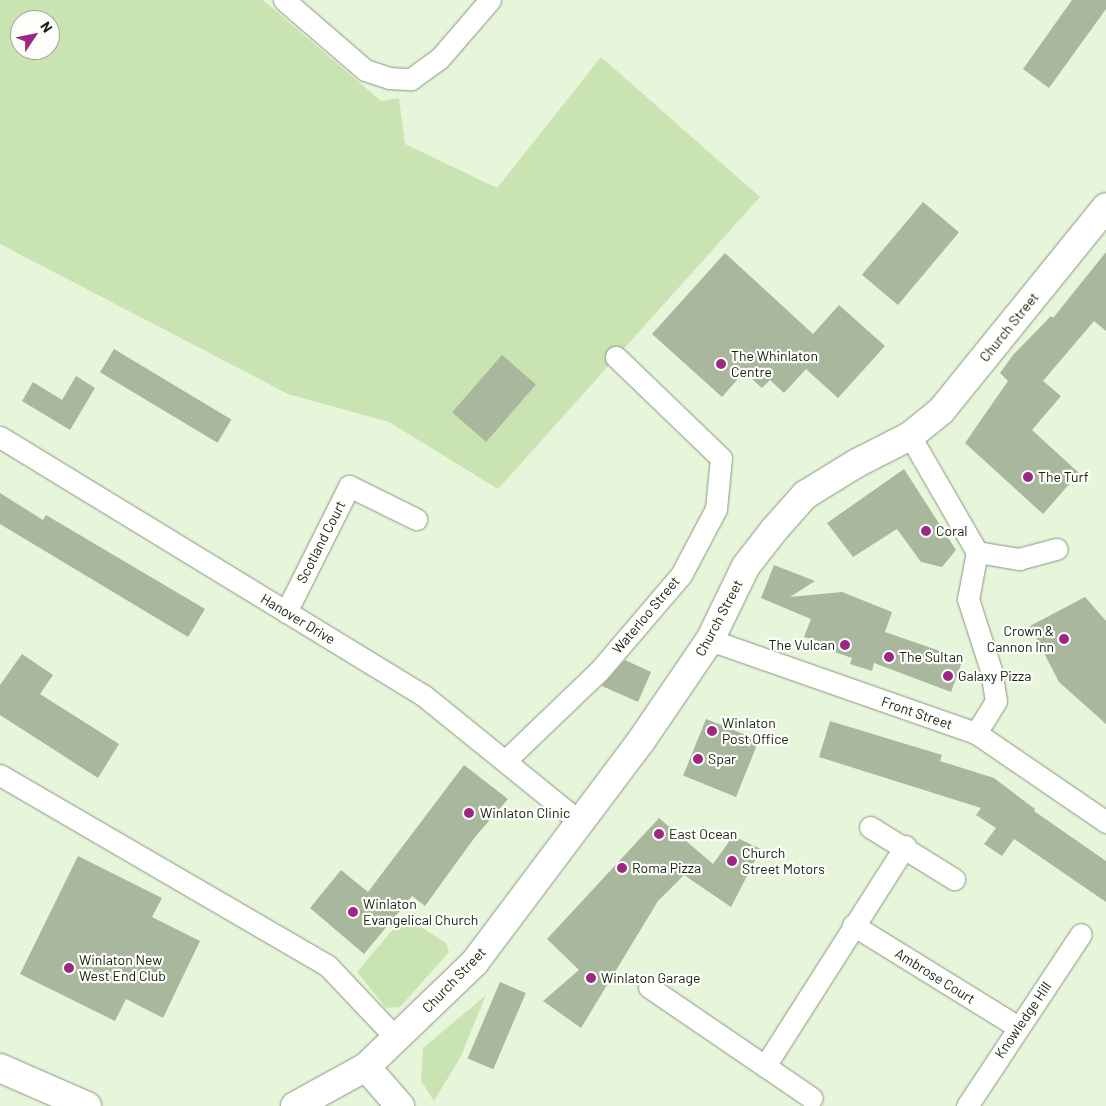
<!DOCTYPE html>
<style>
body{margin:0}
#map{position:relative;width:1106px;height:1106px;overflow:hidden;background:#e7f6db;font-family:Barlow,sans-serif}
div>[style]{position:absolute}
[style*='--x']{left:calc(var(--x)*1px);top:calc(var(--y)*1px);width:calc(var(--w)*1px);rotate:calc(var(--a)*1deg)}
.green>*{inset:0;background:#c9e3b3}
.building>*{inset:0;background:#a9b79d;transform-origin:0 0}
.roads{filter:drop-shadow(0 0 1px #89967d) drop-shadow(0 0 1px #89967d)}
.street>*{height:21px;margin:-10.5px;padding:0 10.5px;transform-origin:10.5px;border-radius:10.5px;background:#fff}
.secondary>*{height:28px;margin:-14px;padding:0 14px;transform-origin:14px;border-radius:14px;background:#fff}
.dots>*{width:14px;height:14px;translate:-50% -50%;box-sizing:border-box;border:2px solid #fcfff9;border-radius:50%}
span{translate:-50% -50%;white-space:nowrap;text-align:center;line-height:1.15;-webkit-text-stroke:4.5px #fcfff9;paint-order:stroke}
.street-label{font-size:14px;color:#181d14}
.poi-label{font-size:14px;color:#181d14}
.left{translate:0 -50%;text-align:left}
.right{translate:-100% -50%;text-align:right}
.north{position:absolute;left:10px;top:10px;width:50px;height:50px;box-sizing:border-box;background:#fcfff9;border:1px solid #a1a59d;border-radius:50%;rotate:56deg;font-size:14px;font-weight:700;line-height:20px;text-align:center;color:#181d14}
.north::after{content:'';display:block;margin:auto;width:18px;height:22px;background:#9d2782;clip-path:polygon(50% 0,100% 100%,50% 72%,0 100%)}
</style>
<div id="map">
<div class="green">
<i style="clip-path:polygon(evenodd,0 0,263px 0,381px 101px,399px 98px,405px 144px,497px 188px,601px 57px,760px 197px,498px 489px,389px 422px,288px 394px,0 244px,0 0,20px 20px,50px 20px,50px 50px,20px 50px,20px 20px)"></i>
<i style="clip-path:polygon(404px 916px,446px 943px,449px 952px,400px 1007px,386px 1008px,357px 972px)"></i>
<i style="clip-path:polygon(486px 995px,460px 1058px,434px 1101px,421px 1081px,423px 1048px)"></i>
</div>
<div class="building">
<i style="clip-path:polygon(1072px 0,1106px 0,1106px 9px,1049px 88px,1023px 69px)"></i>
<i style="left:923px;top:202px;width:47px;height:95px;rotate:40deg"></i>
<i style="clip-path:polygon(1106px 252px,1106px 331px,1094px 321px,1043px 381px,1061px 396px,1032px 430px,1079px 473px,1043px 514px,965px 443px,1008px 381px,1000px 373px,1013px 355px,1051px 316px,1053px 318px)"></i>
<i style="clip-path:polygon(725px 253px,813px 334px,839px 305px,885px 346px,838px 398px,806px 369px,784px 393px,770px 380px,762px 388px,744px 372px,722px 397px,652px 334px)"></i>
<i style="left:114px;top:349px;width:137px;height:27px;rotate:31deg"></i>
<i style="left:502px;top:355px;width:45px;height:76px;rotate:41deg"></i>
<i style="clip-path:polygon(76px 376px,95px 388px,70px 430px,22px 401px,33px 382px,62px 400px)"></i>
<i style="clip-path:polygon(904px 469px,956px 550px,942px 567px,921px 562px,897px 529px,853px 557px,827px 523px)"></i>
<i style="clip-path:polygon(0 493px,43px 520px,46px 515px,205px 609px,188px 637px,0 524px)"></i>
<i style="clip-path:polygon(774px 565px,815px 581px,790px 597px,842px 592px,892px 612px,885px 632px,963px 659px,951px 692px,874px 663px,872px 671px,850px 664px,852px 658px,829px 650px,829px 644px,804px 637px,811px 619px,761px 598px)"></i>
<i style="clip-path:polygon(1085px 597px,1106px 621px,1106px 724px,1059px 682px,1030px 626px)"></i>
<i style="clip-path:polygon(22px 654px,53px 675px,40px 694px,119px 744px,98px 778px,0 715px,0 685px)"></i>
<i style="clip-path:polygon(625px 660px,651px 672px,638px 702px,602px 686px)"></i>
<i style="left:706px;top:719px;width:57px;height:61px;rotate:22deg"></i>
<i style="clip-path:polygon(830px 721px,942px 755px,940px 761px,994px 778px,1035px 809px,1034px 811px,1106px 861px,1106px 902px,1014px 839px,1002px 856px,984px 844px,996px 828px,976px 815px,981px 808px,819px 757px)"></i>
<i style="clip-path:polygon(464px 765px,508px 799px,475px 837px,425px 906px,412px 896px,364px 954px,310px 908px,341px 870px,368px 892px)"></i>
<i style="clip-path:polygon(659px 818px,713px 864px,733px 836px,761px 849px,731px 907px,684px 875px,658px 901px,581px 1028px,543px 1001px,579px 970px,547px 939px)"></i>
<i style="clip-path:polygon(78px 856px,162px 898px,152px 917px,200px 941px,163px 1018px,126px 999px,115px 1021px,20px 974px)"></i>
<i style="left:500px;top:982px;width:28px;height:83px;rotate:23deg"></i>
</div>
<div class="roads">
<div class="street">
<i style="--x:284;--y:0;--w:107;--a:40.8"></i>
<i style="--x:365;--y:70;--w:25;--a:18"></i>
<i style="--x:389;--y:78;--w:22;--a:3"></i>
<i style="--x:411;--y:79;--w:34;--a:-36"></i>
<i style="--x:439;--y:59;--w:78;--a:-49.2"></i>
<i style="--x:910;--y:436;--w:134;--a:60"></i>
<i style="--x:977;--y:552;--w:48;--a:100.8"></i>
<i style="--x:968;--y:599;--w:75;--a:72.1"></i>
<i style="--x:991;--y:670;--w:31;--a:81"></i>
<i style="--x:996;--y:701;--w:38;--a:122"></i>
<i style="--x:0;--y:437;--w:495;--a:31.4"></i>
<i style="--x:423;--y:695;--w:202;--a:39"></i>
<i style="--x:977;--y:552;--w:43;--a:9.5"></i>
<i style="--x:1019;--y:559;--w:39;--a:-15"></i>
<i style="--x:286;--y:612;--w:141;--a:-63.4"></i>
<i style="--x:349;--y:486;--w:75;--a:26.2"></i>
<i style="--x:710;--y:640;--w:282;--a:19.3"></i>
<i style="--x:976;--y:733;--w:158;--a:34.4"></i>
<i style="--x:505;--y:761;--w:130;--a:-43.8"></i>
<i style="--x:599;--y:671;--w:126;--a:-49.5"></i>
<i style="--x:681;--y:575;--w:75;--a:-62.1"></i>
<i style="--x:716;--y:509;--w:51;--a:-84.4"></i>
<i style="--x:721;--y:458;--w:146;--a:-136.1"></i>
<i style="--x:0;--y:775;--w:378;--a:30.2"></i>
<i style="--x:327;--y:965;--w:100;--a:46.6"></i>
<i style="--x:870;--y:827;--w:99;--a:31.8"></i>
<i style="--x:853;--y:925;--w:194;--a:31.7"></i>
<i style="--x:649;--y:987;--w:197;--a:34.3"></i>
<i style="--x:765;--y:1066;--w:261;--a:-57.5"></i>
<i style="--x:967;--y:1106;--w:206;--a:-56.5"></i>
</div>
<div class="secondary">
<i style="--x:366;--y:1067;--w:52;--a:48.9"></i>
<i style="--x:0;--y:1068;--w:95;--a:23.6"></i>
<i style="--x:295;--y:1106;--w:81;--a:-28.8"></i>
<i style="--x:366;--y:1067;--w:151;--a:-43.9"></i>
<i style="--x:475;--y:962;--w:276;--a:-53.1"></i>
<i style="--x:641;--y:741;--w:122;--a:-55.7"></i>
<i style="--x:710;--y:640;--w:82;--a:-64.1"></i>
<i style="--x:746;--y:566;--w:46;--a:-52.1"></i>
<i style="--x:774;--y:530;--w:47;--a:-48.5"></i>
<i style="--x:805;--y:495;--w:61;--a:-31.6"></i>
<i style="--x:857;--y:463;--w:59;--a:-27"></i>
<i style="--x:910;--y:436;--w:40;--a:-39"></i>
<i style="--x:941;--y:411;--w:262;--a:-51"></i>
</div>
</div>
<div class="dots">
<i style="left:721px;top:364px;background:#9d2782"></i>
<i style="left:1028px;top:477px;background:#9d2782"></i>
<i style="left:926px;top:531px;background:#9d2782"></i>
<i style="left:1064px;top:639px;background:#9d2782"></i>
<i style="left:845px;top:645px;background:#9d2782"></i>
<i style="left:889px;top:657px;background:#9d2782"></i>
<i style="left:948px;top:676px;background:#9d2782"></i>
<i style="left:712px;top:731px;background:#9d2782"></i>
<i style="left:698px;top:759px;background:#9d2782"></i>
<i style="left:469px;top:813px;background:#9d2782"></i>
<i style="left:659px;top:834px;background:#9d2782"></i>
<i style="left:732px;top:861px;background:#9d2782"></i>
<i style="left:622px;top:868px;background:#9d2782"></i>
<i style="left:353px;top:912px;background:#9d2782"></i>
<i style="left:69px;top:968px;background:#9d2782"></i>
<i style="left:591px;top:978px;background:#9d2782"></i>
</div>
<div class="street-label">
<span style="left:1009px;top:327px;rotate:-51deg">Church Street</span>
<span style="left:321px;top:542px;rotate:-63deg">Scotland Court</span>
<span style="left:646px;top:615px;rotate:-50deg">Waterloo Street</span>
<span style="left:719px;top:618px;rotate:-62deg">Church Street</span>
<span style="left:298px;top:619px;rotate:31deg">Hanover Drive</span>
<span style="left:917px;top:713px;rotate:19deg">Front Street</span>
<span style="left:935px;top:976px;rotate:32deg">Ambrose Court</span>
<span style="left:454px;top:980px;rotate:-46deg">Church Street</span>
<span style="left:1023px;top:1020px;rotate:-56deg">Knowledge Hill</span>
</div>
<div class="poi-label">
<span class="left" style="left:731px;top:364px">The Whinlaton<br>Centre</span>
<span class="left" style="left:1038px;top:477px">The Turf</span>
<span class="left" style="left:936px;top:531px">Coral</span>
<span class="right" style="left:1054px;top:639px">Crown &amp;<br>Cannon Inn</span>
<span class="right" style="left:835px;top:645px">The Vulcan</span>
<span class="left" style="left:899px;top:657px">The Sultan</span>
<span class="left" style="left:958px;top:676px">Galaxy Pizza</span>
<span class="left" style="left:722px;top:731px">Winlaton<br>Post Office</span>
<span class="left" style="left:708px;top:759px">Spar</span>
<span class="left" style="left:480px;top:813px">Winlaton Clinic</span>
<span class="left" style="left:669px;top:834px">East Ocean</span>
<span class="left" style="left:742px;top:861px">Church<br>Street Motors</span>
<span class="left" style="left:632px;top:868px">Roma Pizza</span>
<span class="left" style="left:363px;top:912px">Winlaton<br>Evangelical Church</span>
<span class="left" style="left:79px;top:968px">Winlaton New<br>West End Club</span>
<span class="left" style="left:601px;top:978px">Winlaton Garage</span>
</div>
<div class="north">N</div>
</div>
